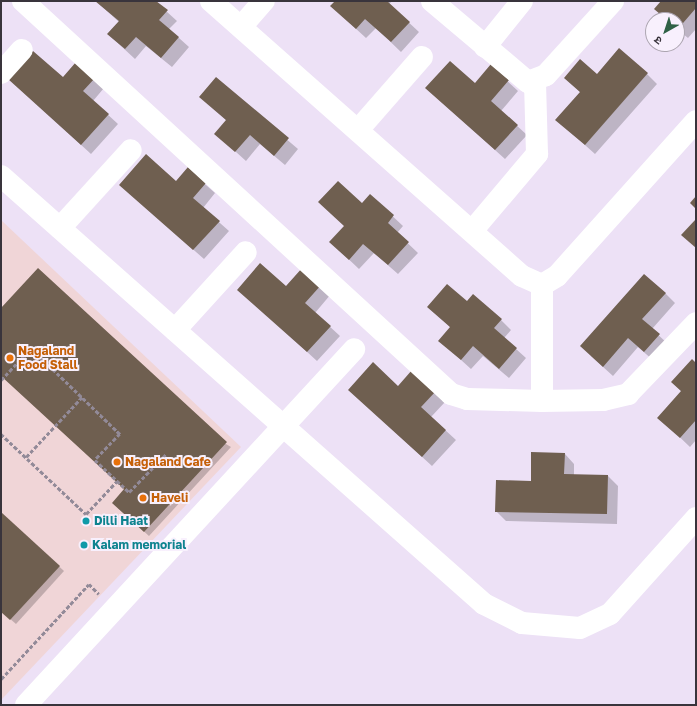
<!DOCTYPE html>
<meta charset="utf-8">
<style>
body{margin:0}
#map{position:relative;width:697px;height:706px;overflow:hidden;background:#ede1f6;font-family:"Golos Text","Noto Sans Devanagari",sans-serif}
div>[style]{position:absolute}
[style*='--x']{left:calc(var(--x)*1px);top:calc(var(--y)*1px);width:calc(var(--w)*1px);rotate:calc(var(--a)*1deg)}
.commercial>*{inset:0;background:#f0d5d7}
.shadow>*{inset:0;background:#0003}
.building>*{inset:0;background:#6f5f50}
.path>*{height:2.5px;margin-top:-1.25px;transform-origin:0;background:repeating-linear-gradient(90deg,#928a98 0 4px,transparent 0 6px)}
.minor>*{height:22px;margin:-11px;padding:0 11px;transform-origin:11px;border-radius:11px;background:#fff}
.dots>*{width:11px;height:11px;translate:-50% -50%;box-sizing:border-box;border:2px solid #f8f0fd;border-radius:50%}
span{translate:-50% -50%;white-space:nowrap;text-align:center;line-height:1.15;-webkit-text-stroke:4px #f8f0fd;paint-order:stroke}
.food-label{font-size:12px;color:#c56008;font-weight:700}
.left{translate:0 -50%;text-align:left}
.culture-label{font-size:12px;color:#0d838f;font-weight:700}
.frame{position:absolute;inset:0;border:2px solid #39343c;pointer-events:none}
.north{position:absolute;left:645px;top:12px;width:40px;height:40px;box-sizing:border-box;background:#f8f0fd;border:1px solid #aca5b0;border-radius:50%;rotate:219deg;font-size:11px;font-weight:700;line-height:16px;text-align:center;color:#39343c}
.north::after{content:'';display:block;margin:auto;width:14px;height:18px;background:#2f6146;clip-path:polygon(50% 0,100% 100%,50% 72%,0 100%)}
</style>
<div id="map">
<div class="commercial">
<i style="clip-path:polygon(1px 220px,241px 447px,2px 699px,1px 697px)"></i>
</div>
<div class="shadow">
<i style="clip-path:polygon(96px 1px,155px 1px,177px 21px,169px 29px,189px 47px,172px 67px,146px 46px,135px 59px,108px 34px,119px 22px)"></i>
<i style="clip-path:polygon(336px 1px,392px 1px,389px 4px,419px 32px,401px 52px,376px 28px,366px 38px,342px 16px)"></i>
<i style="clip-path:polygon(662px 1px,696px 1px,696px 29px,688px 38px,677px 29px,677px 20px,667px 20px)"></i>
<i style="clip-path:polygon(77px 63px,104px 88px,93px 101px,118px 124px,91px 154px,9px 79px,63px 79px)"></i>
<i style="clip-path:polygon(491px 66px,518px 91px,501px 111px,527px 135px,505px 159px,426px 88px,475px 84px)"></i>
<i style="clip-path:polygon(647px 74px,657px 84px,595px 154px,557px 120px,581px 93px,565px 78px)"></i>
<i style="clip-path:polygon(216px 79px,298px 149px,285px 165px,260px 144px,246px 161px,216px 134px,227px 121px,201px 97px)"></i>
<i style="clip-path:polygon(188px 169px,215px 193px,203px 208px,229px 231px,204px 259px,130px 194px,177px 182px)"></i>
<i style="clip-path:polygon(370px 195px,403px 226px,397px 233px,418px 253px,398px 274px,374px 253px,359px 269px,341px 252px,362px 204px)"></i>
<i style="clip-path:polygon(303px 268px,331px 294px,315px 313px,340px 336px,317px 361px,249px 299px,286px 288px)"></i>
<i style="clip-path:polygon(665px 293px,675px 303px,652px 329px,669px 345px,654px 361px,638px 347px,613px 376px,591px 356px)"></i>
<i style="clip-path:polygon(429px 307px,501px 320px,511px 330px,504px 338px,526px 358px,509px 378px,483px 356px,471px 369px,440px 341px,451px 328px)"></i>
<i style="clip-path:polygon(1px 309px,231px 447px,149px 536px,118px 508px,126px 490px,4px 378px,1px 382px)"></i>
<i style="clip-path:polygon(696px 364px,696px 440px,690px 447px,669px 427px,682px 392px,672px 382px)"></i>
<i style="clip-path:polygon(412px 371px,445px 402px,431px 417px,456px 440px,432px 466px,359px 399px,398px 387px)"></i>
<i style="clip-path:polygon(565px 454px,574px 464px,574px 475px,608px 476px,618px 486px,617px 524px,506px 521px,496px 511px)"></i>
<i style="clip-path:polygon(1px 513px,64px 571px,16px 624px,1px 611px)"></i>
</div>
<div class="building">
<i style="clip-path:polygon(95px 1px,156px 1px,168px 10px,159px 20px,179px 37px,161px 58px,136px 37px,125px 49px,107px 34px,119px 21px)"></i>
<i style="clip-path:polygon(335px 1px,387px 1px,410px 22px,391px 42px,365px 19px,356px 29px,330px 6px)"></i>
<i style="clip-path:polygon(661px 1px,696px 1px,696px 8px,677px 30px,677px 20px,667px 20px,654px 9px)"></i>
<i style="clip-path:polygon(619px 48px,648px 73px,585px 145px,555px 120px,580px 92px,564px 78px,580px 59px,597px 74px)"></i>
<i style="clip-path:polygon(33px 51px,63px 77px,76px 62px,95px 78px,83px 91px,109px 114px,81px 145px,8px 79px)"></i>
<i style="clip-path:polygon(450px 61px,475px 83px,491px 64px,509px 80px,491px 101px,518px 125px,495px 150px,425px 88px)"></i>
<i style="clip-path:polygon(216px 77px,289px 138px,274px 156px,250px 135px,235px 152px,214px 134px,226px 120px,199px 97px)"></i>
<i style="clip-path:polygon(146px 154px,176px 181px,188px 167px,206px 183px,193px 198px,220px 221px,193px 250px,119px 185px)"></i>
<i style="clip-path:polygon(338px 181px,362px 203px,370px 194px,394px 215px,388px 223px,409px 242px,388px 265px,363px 244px,349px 260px,329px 242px,344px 226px,318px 202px)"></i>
<i style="clip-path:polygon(696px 196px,696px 209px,690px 203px)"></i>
<i style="clip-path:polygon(696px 219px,696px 248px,681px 235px)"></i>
<i style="clip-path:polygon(260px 263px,286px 286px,303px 267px,322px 284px,305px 303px,331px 326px,307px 352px,237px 290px)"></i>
<i style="clip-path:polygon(38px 268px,227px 442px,144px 532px,112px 503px,124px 489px,1px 376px,1px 308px)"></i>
<i style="clip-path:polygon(644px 274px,666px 293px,642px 319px,660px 334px,644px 352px,628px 338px,603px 367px,580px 346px)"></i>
<i style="clip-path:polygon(447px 284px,467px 301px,473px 294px,502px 319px,494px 328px,517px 348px,499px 369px,473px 346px,461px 360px,438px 341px,450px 327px,427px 307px)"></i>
<i style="clip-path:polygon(692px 359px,696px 363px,696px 420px,680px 438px,657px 418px,681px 391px,671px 382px)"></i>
<i style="clip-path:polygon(373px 362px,398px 386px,412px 370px,436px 391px,421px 407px,446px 430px,422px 457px,348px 390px)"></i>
<i style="clip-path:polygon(531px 452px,565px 453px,564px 474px,608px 475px,607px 514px,495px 512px,496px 480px,531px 481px)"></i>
<i style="clip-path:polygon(1px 512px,60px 566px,10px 620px,1px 612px)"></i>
</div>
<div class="path">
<i style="--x:1;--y:380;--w:44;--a:-46.8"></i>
<i style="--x:31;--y:348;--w:124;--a:44"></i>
<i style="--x:120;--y:434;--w:36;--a:134"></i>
<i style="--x:95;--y:460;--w:47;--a:43.3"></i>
<i style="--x:129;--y:492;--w:54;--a:-45.7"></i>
<i style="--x:1;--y:434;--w:117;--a:43.3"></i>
<i style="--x:86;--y:514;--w:45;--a:-46.8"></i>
<i style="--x:26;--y:457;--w:82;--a:-47"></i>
<i style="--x:1;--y:679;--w:129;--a:-47.2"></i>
<i style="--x:89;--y:584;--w:14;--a:45"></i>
</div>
<div class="minor">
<i style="--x:23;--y:1;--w:581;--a:42.56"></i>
<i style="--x:451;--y:394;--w:17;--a:17"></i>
<i style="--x:467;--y:399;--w:75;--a:1.5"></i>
<i style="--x:542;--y:401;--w:61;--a:-0.9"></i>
<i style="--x:603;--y:400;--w:26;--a:-13"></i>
<i style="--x:628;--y:394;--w:98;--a:-46.2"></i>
<i style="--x:211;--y:1;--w:415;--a:41.5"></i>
<i style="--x:522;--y:276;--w:22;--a:24"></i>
<i style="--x:542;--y:285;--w:17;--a:-31"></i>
<i style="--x:557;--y:276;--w:208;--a:-48.1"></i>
<i style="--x:432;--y:1;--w:126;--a:40.2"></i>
<i style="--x:528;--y:82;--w:19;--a:-21"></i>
<i style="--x:546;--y:75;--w:100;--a:-47.8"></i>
<i style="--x:241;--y:27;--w:35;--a:-49"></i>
<i style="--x:485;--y:47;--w:59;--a:-51.2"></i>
<i style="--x:1;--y:73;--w:31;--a:-48"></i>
<i style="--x:358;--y:130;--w:97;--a:-48.8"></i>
<i style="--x:1;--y:176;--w:645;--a:41.55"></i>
<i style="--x:484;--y:604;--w:42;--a:26.6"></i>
<i style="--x:522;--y:623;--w:58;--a:4.9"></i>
<i style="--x:580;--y:628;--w:33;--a:-25"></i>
<i style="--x:610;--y:614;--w:129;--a:-48.1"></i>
<i style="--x:60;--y:228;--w:105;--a:-47.7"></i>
<i style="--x:472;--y:231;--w:101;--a:-49.8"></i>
<i style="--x:537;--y:154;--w:72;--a:-91.6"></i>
<i style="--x:175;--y:330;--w:105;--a:-47.7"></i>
<i style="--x:542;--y:401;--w:116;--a:-90"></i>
<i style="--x:26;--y:705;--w:484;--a:-47.3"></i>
</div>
<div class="dots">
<i style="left:10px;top:358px;background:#e8710a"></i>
<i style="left:117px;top:462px;background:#e8710a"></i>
<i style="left:143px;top:498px;background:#e8710a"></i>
<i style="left:86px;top:521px;background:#0f9aa8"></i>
<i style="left:84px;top:545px;background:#0f9aa8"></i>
</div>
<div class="food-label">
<span class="left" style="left:18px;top:358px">Nagaland<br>Food Stall</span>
<span class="left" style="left:125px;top:462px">Nagaland Cafe</span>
<span class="left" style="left:151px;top:498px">Haveli</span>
</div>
<div class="culture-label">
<span class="left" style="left:94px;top:521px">Dilli Haat</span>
<span class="left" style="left:92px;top:545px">Kalam memorial</span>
</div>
<div class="frame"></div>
<div class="north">उ</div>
</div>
